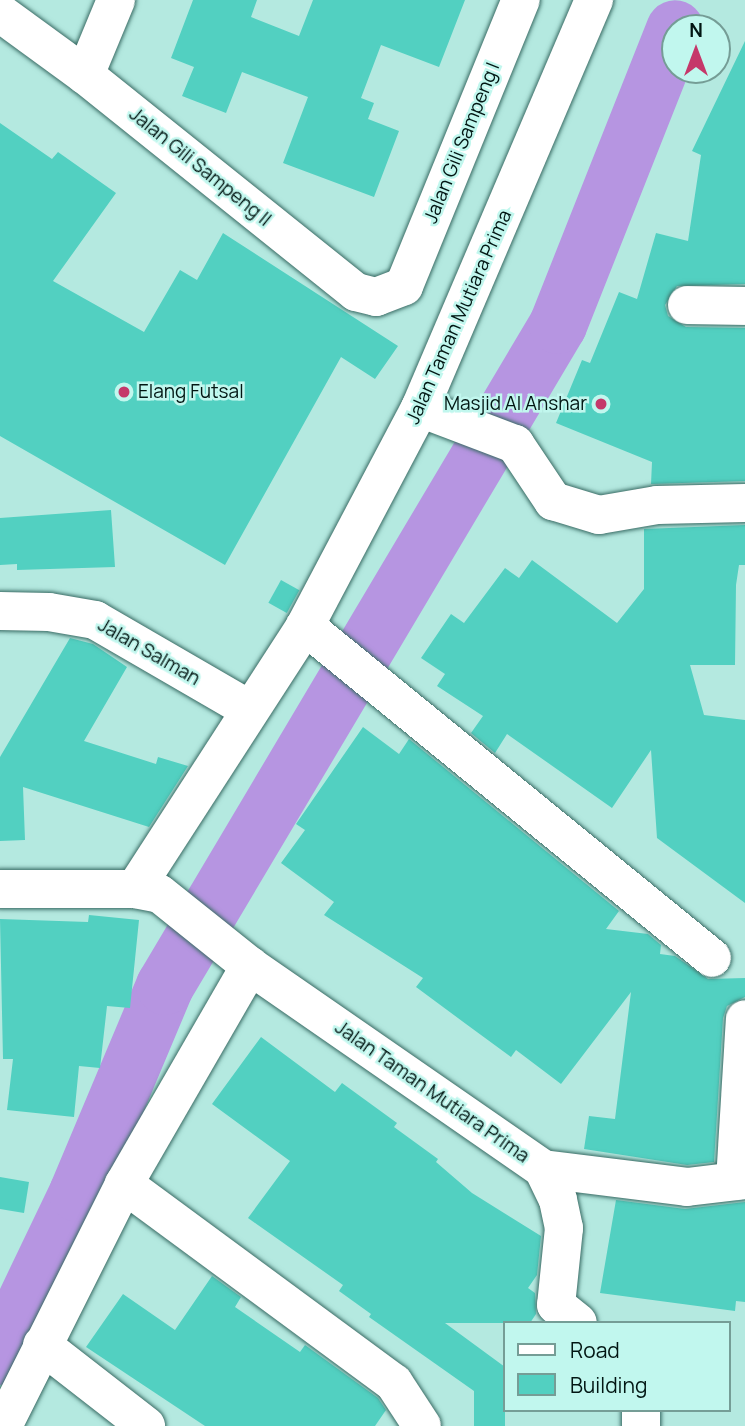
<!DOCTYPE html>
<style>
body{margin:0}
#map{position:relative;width:745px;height:1426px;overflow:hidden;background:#b4e9e0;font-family:Manrope,sans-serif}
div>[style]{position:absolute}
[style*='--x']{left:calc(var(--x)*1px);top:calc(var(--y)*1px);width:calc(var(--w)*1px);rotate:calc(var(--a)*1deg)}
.river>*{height:58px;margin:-29px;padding:0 29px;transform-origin:29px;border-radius:29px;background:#b695e1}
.building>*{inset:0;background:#52d0c1;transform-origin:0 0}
.roads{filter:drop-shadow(0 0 2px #396b64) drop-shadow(0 0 2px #396b64)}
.minor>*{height:38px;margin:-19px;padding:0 19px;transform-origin:19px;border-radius:19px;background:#fff}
.dots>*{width:19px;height:19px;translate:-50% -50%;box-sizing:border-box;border:4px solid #c1f7ee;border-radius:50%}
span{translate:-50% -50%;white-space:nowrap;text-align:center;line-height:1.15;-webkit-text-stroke:5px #c1f7ee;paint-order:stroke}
.street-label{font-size:19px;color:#021613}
.poi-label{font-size:19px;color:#021613}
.left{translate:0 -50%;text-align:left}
.right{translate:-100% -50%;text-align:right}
.legend{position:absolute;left:503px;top:1321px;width:228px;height:91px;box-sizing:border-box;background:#c1f7ee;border:2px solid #759d96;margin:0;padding:9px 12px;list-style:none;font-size:21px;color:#021613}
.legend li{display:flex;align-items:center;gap:14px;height:35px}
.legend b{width:35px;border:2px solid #759d96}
.north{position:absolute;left:661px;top:14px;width:70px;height:70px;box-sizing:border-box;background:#c1f7ee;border:2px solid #759d96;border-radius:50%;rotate:0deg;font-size:19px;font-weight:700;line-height:28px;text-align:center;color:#021613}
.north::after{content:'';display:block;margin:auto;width:24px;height:32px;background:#c5386a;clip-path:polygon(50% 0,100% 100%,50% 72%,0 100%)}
</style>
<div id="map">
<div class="river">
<i style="--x:0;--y:1356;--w:181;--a:-64.4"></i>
<i style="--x:78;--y:1193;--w:225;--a:-67.2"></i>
<i style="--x:165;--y:986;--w:769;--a:-59.27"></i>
<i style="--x:558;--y:325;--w:318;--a:-68.4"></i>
</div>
<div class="building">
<i style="clip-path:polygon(193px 0,257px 0,251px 17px,299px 36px,313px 0,465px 0,439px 67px,381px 45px,361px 98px,374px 103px,368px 119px,399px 131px,374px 197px,283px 163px,308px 97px,242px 72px,226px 113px,182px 96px,194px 67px,171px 58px)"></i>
<i style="clip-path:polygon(745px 41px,745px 284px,677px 286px,665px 305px,668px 316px,686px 327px,745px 328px,745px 481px,651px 484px,652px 462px,556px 423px,582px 360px,590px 363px,619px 292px,637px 299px,656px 233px,688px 241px,701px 155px,692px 151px)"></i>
<i style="clip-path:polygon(0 123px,52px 159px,58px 152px,116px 193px,53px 281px,144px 332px,180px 270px,197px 280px,223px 233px,398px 346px,375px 379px,341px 357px,225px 565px,0 436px)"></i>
<i style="clip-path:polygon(111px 510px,115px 567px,17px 570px,17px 564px,0 565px,0 518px)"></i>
<i style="clip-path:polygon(745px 525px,745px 565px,739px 565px,736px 585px,735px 665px,690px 665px,704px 715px,745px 720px,745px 903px,657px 838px,651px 750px,612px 808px,507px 734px,495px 753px,471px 733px,483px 716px,437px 686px,445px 674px,421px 658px,451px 614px,464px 623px,505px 568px,519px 578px,532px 560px,617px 623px,644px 589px,644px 529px)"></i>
<i style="left:281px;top:580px;width:21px;height:26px;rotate:29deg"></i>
<i style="clip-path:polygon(70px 638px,93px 644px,127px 667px,84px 741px,156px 764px,158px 757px,188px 766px,149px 827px,23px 787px,25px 840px,0 841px,0 757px)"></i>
<i style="clip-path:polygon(363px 727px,399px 754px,409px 739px,619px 911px,606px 929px,648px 934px,661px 945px,660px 954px,675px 956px,708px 979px,745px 978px,745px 997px,727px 1006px,723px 1018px,714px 1162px,687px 1165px,584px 1149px,589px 1116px,615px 1119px,631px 992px,561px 1084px,516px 1050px,511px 1057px,466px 1024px,416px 987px,423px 978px,324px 915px,334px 902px,281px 863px,305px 830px,296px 824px)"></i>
<i style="clip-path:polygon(89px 915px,139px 920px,130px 1008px,107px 1006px,100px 1068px,79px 1066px,74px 1117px,7px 1110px,13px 1059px,3px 1059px,0 919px,88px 922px)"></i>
<i style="clip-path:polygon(261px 1037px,335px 1092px,342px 1083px,397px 1123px,394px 1127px,438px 1159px,436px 1162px,472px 1193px,541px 1236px,537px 1275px,528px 1288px,535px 1293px,536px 1314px,530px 1323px,445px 1323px,505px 1367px,505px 1426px,474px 1426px,474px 1391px,369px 1317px,371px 1314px,339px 1291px,343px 1285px,248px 1218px,290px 1161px,212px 1104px)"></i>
<i style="clip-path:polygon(0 1177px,29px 1182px,24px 1213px,0 1209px)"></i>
<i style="clip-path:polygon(616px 1200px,685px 1209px,745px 1202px,745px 1302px,736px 1301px,735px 1311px,600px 1293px)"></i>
<i style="clip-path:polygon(212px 1276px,241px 1297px,235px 1307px,300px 1352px,305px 1345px,378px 1398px,386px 1410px,375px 1426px,205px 1426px,86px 1347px,123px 1294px,175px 1330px)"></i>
</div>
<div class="roads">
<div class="minor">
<i style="--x:0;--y:13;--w:105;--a:36.1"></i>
<i style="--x:85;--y:75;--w:347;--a:38.7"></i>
<i style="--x:356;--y:292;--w:21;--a:14"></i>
<i style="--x:376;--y:297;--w:30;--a:-21"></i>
<i style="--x:404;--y:286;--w:309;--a:-67.8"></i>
<i style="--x:85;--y:75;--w:81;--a:-67.5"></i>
<i style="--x:687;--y:305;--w:58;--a:1"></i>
<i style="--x:420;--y:408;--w:102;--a:20.8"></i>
<i style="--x:515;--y:444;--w:69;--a:56.3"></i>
<i style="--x:553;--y:501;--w:48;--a:16.9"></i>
<i style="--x:599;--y:515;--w:59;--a:-9.8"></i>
<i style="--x:657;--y:505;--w:88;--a:-1.3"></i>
<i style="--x:0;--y:611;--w:49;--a:1.2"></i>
<i style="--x:49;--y:612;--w:47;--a:9.9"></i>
<i style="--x:95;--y:620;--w:179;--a:30.1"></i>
<i style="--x:305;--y:626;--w:525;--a:39.2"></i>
<i style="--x:0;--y:889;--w:135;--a:0"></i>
<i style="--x:135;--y:889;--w:25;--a:11"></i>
<i style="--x:160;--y:894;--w:115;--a:38.7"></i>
<i style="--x:250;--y:966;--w:356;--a:34.7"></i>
<i style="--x:543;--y:1169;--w:34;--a:64"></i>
<i style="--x:558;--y:1200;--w:29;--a:78"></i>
<i style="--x:564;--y:1228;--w:77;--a:95.9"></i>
<i style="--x:556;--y:1305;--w:28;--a:39"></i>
<i style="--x:135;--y:889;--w:313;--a:-57.1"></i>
<i style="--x:305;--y:626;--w:246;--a:-62.2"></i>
<i style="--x:420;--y:408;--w:444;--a:-66.9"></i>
<i style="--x:543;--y:1169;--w:145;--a:7.1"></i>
<i style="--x:687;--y:1187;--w:58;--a:-6.9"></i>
<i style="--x:735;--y:1181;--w:162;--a:-86.5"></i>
<i style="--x:124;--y:1184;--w:335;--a:36.4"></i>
<i style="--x:394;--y:1383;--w:51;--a:56.9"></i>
<i style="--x:42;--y:1345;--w:132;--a:37.9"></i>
<i style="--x:3;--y:1426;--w:271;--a:-63.4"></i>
<i style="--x:124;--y:1184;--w:252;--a:-60"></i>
<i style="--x:641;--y:1426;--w:16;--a:-90"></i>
</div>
</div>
<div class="dots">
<i style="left:124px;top:392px;background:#c5386a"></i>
<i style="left:601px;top:404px;background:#c5386a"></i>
</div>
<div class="street-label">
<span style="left:462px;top:143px;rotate:-68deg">Jalan Gili Sampeng I</span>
<span style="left:200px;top:167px;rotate:39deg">Jalan Gili Sampeng II</span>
<span style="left:459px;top:317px;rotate:-66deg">Jalan Taman Mutiara Prima</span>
<span style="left:149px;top:652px;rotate:30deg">Jalan Salman</span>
<span style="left:432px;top:1092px;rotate:35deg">Jalan Taman Mutiara Prima</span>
</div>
<div class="poi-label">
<span class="left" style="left:138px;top:392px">Elang Futsal</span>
<span class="right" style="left:587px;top:404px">Masjid Al Anshar</span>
</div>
<ul class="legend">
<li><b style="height:9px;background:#fff"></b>Road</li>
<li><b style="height:19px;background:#52d0c1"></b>Building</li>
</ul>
<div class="north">N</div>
</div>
